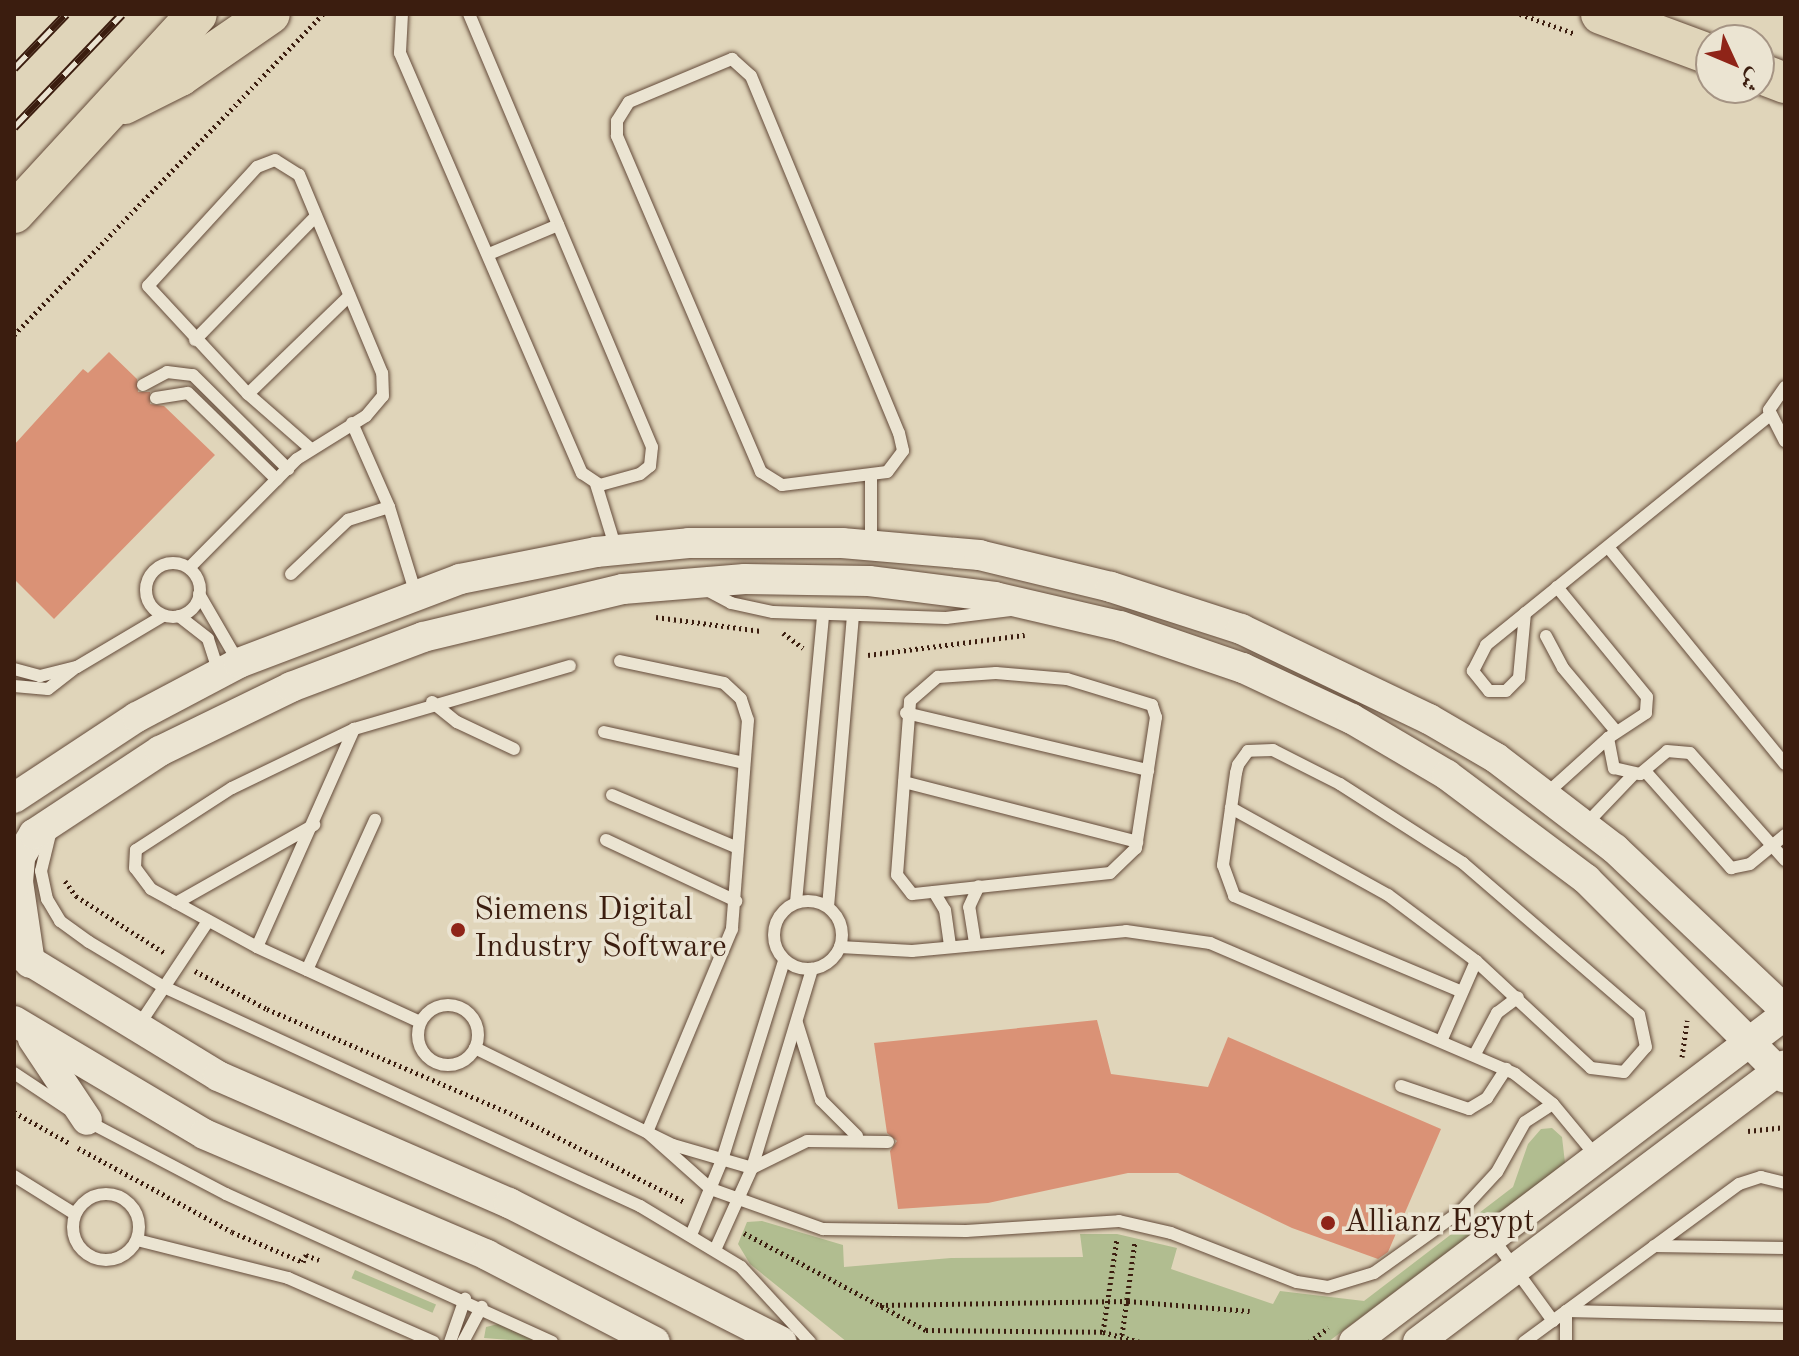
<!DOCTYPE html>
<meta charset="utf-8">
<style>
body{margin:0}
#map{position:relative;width:1799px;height:1356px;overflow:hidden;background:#e0d5ba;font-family:"Old Standard TT",Amiri,serif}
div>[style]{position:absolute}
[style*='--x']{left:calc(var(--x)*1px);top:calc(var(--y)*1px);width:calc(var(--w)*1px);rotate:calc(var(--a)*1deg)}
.green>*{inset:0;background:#b1bd90;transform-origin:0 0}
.building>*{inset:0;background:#da9276}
.path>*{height:5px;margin-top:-2.5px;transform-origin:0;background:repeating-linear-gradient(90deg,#3b1d0f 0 2px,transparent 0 6px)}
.roads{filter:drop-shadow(0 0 2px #644b3a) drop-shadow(0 0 2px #644b3a)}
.service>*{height:12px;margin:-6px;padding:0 6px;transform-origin:6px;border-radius:6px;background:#ebe4d2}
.service>.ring{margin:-6px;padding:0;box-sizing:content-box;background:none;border:12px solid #ebe4d2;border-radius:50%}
.tertiary>*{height:30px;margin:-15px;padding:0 15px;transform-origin:15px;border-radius:15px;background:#ebe4d2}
.trunk>*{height:40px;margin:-20px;padding:0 20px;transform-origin:20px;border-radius:20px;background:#e0d5ba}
.rail>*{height:9px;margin-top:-4.5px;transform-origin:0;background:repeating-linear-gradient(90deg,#ebe4d2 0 18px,#3b1d0f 0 36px);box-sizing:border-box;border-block:2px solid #3b1d0f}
.dots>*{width:22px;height:22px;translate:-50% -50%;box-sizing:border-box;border:4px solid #ebe4d2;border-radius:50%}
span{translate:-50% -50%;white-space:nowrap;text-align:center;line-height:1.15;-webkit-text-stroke:7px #ebe4d2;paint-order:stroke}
.poi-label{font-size:32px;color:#3b1d0f}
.left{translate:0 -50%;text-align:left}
.frame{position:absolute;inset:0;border:16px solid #3b1d0f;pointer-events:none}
.north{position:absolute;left:1695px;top:24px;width:80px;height:80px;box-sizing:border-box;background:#ebe4d2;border:2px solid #a59484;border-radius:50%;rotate:134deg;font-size:22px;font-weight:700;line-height:32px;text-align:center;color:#3b1d0f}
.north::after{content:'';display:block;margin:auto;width:28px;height:36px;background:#8f2418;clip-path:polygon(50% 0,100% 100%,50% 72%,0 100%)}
</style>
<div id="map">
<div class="green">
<i style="clip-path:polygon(1552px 1128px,1562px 1137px,1565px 1163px,1328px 1342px,847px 1342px,750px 1264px,738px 1244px,747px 1222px,762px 1221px,843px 1245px,844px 1267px,951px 1258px,1083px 1257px,1080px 1234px,1117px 1234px,1177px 1248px,1171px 1269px,1273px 1304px,1280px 1291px,1364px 1301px,1513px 1187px,1528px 1144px,1541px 1129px)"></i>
<i style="left:355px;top:1270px;width:88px;height:9px;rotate:23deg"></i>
<i style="clip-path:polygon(498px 1324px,538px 1342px,484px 1338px,486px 1327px)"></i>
</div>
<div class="building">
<i style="clip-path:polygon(109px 352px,137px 379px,138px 392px,150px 392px,150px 404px,164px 406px,215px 455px,54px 619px,14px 579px,14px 445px,83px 369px,88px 373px)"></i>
<i style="clip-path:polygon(1097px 1020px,1111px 1074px,1208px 1087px,1228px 1037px,1441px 1129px,1388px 1252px,1378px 1259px,1292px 1228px,1178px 1173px,1128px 1173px,988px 1203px,898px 1209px,890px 1151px,897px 1141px,887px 1133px,874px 1043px)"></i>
</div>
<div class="path">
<i style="--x:1520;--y:14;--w:59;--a:19.7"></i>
<i style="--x:14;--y:335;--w:446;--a:-46.1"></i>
<i style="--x:656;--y:617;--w:106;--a:7.6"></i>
<i style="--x:783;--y:633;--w:25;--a:37"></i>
<i style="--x:868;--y:655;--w:158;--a:-7.3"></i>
<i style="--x:65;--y:881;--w:19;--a:54"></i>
<i style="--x:76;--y:896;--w:107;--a:32.8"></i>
<i style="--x:195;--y:971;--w:81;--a:27.8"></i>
<i style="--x:267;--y:1009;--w:264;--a:23.2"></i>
<i style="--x:510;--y:1113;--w:196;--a:27"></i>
<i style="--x:1682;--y:1057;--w:37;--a:-82"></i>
<i style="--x:14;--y:1112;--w:63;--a:29.4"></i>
<i style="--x:1748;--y:1131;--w:37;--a:-6"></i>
<i style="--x:78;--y:1148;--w:175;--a:28.6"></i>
<i style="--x:232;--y:1232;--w:77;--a:22.9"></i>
<i style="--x:303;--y:1262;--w:8;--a:-67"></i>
<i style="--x:306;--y:1255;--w:14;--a:21"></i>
<i style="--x:744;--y:1233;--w:206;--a:28.1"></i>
<i style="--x:926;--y:1330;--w:177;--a:0.6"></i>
<i style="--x:1103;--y:1332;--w:39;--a:15"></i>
<i style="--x:880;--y:1305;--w:248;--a:-0.9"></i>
<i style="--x:1128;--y:1301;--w:122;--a:4.7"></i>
<i style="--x:1103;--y:1332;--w:95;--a:-81.5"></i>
<i style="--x:1122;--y:1335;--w:95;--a:-82.1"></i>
<i style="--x:1309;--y:1342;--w:24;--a:-36"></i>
</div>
<div class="roads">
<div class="service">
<i style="--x:402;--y:14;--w:39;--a:93"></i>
<i style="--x:400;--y:53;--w:458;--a:66.6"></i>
<i style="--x:582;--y:473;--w:22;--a:34"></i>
<i style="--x:600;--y:485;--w:41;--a:-15.4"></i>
<i style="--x:640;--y:474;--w:13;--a:-39"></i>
<i style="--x:650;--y:466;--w:19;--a:-84"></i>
<i style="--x:652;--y:447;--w:470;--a:-112.9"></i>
<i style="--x:732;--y:59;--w:25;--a:42"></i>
<i style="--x:751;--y:76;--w:386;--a:67.5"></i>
<i style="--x:899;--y:433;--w:18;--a:77"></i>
<i style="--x:903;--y:451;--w:26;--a:127"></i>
<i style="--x:887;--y:472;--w:106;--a:172.9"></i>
<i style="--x:782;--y:485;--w:25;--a:-148"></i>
<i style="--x:761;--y:472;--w:366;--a:-113.2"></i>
<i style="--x:617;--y:136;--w:15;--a:-90"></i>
<i style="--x:617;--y:121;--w:22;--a:-58"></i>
<i style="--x:629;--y:102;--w:112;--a:-22.7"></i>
<i style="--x:489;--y:254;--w:75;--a:-22.8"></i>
<i style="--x:195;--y:340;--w:172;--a:-45.7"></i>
<i style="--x:143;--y:385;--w:27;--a:-28"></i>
<i style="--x:167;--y:372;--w:26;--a:7"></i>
<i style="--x:193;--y:375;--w:134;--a:44.7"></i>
<i style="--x:1785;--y:387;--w:28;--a:125"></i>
<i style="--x:1769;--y:410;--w:35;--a:63"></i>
<i style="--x:248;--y:394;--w:141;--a:-44.1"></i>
<i style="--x:156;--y:398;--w:32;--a:-9"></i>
<i style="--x:188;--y:393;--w:124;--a:44.3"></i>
<i style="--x:352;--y:423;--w:92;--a:66.2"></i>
<i style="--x:389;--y:507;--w:91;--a:72.8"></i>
<i style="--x:871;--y:476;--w:68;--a:90"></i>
<i style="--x:596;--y:484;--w:68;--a:72.9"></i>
<i style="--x:1608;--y:547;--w:280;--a:50.8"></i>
<i class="ring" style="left:146px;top:563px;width:42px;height:42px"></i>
<i style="--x:189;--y:568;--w:153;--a:-45.3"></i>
<i style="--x:297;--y:459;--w:81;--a:-31.9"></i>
<i style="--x:366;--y:416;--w:26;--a:-50"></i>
<i style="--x:383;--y:396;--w:23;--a:-92"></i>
<i style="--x:382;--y:373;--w:215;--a:-112.7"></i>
<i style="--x:299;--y:175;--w:28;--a:-148"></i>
<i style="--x:275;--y:160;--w:19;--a:159"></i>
<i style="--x:257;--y:167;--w:161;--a:132.5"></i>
<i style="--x:148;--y:286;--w:147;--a:47.2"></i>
<i style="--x:248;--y:394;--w:84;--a:41.1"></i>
<i style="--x:291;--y:574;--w:79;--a:-43.5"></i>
<i style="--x:348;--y:520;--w:43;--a:-17.6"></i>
<i style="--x:1557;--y:587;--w:142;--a:50.7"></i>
<i style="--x:1647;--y:697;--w:16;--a:94"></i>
<i style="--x:1646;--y:713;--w:45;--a:146.7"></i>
<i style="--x:1608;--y:738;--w:31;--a:79"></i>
<i style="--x:1614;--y:768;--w:27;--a:13"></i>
<i style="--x:1640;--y:774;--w:35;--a:-40"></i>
<i style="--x:1667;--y:751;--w:23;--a:5"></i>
<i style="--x:1690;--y:753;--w:143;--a:48.4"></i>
<i style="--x:703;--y:588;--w:32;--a:28"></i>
<i style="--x:731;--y:603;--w:43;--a:12.1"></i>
<i style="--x:773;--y:612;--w:173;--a:2"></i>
<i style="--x:946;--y:618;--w:65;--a:-7"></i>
<i style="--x:199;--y:594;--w:80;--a:59.9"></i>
<i style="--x:1525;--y:613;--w:65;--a:95.3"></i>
<i style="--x:1519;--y:678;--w:18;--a:135"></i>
<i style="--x:1506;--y:691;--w:17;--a:180"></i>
<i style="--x:1489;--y:691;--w:26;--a:-129"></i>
<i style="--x:1473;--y:671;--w:29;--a:-63"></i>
<i style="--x:1486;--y:645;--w:365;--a:-39"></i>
<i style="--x:179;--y:616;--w:37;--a:38"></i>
<i style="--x:208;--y:639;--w:35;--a:72"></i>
<i style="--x:1546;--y:636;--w:36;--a:62"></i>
<i style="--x:1563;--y:668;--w:81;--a:50"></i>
<i style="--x:620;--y:661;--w:106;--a:11.9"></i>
<i style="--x:724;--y:683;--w:23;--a:43"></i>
<i style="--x:741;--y:699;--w:22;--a:72"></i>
<i style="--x:748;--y:720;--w:210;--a:94.4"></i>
<i style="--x:732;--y:929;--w:220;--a:112.7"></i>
<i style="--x:14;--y:669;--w:27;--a:15"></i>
<i style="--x:40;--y:676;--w:38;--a:-14"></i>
<i style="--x:77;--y:667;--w:100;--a:-30.7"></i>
<i style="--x:996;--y:673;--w:71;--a:4.8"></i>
<i style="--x:1067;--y:679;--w:89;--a:17"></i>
<i style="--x:1152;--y:705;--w:13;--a:72"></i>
<i style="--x:1156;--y:717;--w:133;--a:98.7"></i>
<i style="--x:1136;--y:848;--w:36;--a:136"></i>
<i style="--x:1110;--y:873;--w:199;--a:173.9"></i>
<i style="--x:912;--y:894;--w:24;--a:-128"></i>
<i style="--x:897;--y:875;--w:174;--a:-85.7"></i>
<i style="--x:910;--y:701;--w:37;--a:-41"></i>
<i style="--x:938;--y:677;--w:58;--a:-3.9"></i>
<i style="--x:14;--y:686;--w:34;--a:5"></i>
<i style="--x:48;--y:689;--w:33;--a:-38"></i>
<i style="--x:432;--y:702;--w:32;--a:39"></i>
<i style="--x:457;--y:722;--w:63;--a:25.3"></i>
<i style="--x:906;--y:713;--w:249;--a:13.3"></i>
<i style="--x:604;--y:732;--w:143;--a:12.5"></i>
<i style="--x:1645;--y:771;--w:130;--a:48.4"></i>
<i style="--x:1731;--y:868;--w:19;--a:-12"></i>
<i style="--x:1750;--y:864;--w:45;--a:-39.6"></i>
<i style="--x:904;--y:782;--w:241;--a:14.4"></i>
<i style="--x:1546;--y:794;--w:84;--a:-42.1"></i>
<i style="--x:612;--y:795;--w:134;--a:22.8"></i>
<i style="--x:1231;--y:808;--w:179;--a:29"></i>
<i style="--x:1388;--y:895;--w:110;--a:36.9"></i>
<i style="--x:1476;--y:961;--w:157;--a:42.9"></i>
<i style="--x:1591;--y:1068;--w:33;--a:7"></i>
<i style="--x:1624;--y:1072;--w:33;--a:-49"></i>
<i style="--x:1646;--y:1047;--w:33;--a:-102"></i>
<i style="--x:1639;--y:1015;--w:233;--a:-139.2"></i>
<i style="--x:1463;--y:863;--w:146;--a:-147.3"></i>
<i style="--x:1340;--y:784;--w:75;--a:-153.1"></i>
<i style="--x:1273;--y:750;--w:25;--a:178"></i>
<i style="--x:1248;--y:751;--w:17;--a:126"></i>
<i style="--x:1238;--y:765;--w:8;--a:104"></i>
<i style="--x:1236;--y:773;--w:35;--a:98"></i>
<i style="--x:1231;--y:808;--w:58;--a:98"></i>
<i style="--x:1223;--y:865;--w:33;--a:70"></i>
<i style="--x:1234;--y:896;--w:247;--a:22.8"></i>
<i style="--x:1586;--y:824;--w:68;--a:-46.2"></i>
<i style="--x:51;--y:830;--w:42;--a:103.7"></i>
<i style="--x:41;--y:871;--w:29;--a:78"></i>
<i style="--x:47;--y:899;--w:26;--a:59"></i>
<i style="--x:60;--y:921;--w:36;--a:36"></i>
<i style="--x:89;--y:942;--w:87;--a:31"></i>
<i style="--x:164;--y:987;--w:524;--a:24.71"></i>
<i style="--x:640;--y:1206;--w:118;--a:31.1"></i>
<i style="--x:741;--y:1267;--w:102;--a:47.4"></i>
<i style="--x:606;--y:840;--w:144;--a:25.1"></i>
<i style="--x:934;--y:892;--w:21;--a:59"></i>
<i style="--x:945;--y:910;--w:36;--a:82"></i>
<i class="ring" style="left:774px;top:901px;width:56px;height:56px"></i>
<i style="--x:796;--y:902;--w:288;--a:-84.6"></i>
<i style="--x:176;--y:903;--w:159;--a:-29.5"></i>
<i style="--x:828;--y:907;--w:292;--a:-85.1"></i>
<i style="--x:975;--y:943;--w:36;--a:-99"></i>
<i style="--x:969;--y:907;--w:23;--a:-65"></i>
<i style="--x:257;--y:947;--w:239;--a:-66"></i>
<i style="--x:840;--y:947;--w:72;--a:3.2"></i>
<i style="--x:912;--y:951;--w:215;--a:-5.3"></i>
<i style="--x:1126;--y:931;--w:85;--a:8.1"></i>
<i style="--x:1210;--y:943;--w:332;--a:23.2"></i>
<i style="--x:1515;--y:1074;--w:48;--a:38.3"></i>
<i style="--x:1553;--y:1104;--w:67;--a:50.4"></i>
<i style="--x:307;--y:970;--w:165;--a:-65.6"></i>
<i class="ring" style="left:418px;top:1005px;width:48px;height:48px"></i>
<i style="--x:420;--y:1022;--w:179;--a:-155.3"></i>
<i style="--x:257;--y:947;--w:121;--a:-151.3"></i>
<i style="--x:151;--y:889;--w:26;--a:-127"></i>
<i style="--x:135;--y:868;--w:18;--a:-87"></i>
<i style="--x:136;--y:850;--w:114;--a:-32.9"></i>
<i style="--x:232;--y:788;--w:136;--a:-25.8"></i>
<i style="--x:354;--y:729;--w:225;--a:-16.3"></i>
<i style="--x:797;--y:1023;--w:81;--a:72.7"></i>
<i style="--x:821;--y:1100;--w:51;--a:45"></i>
<i style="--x:139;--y:1025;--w:125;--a:-56.4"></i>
<i style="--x:1442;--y:1039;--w:85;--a:-66.4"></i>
<i style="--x:475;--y:1048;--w:220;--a:26.1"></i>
<i style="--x:673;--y:1145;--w:82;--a:16.2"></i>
<i style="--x:752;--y:1168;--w:61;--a:-26.1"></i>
<i style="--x:807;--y:1141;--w:81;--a:0.7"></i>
<i style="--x:1475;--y:1054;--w:47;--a:-61.8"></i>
<i style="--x:1497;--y:1013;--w:26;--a:-37"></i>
<i style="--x:14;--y:1073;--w:65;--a:33.7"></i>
<i style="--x:1401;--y:1086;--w:72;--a:18.7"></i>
<i style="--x:1469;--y:1109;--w:21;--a:-31"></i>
<i style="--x:1487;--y:1098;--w:35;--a:-57"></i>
<i style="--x:87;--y:1121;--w:157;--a:27.7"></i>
<i style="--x:226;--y:1194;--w:358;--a:24.4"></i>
<i style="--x:647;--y:1132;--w:86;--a:41.7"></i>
<i style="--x:711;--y:1189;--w:119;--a:19.7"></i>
<i style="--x:823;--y:1229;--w:143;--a:0.8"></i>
<i style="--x:966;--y:1231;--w:153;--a:-3.7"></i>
<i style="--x:1119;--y:1221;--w:53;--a:13"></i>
<i style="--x:1171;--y:1233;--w:135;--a:21.3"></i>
<i style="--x:1297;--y:1282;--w:31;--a:9"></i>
<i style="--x:1328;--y:1287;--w:48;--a:-16.9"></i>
<i style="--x:1374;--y:1273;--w:107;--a:-35.5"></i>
<i style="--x:1461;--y:1211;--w:53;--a:-47.3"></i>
<i style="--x:1497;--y:1172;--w:57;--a:-60.8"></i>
<i style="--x:1525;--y:1122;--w:33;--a:-33"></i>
<i style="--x:14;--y:1176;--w:72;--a:31.9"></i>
<i class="ring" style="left:73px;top:1194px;width:54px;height:54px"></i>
<i style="--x:691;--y:1235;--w:81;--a:-67.5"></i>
<i style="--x:722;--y:1160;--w:208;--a:-72.7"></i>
<i style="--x:1492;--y:1237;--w:104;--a:54"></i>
<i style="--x:137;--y:1240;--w:156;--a:14.1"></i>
<i style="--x:288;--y:1278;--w:159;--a:23.7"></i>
<i style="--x:1654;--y:1246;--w:131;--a:0.9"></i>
<i style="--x:715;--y:1250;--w:90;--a:-65.7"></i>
<i style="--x:752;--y:1168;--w:208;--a:-73.2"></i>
<i style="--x:450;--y:1342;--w:46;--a:-70.8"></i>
<i style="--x:463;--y:1342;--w:40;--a:-62"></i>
<i style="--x:1524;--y:1342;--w:267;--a:-36.3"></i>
<i style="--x:1739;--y:1184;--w:23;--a:-18"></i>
<i style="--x:1761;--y:1177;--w:25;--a:14"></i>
<i style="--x:1566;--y:1342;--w:31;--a:-90"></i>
<i style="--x:1566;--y:1311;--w:219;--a:1.3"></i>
</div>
<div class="tertiary">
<i style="--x:14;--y:798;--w:147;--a:-33.4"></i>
<i style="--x:137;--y:717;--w:115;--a:-27.9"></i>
<i style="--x:239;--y:663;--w:236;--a:-20.8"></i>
<i style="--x:460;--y:579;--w:139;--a:-11.2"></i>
<i style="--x:596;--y:552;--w:93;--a:-5.5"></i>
<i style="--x:689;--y:543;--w:153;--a:0"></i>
<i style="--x:842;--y:543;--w:138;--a:5"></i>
<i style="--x:979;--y:555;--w:136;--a:13.6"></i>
<i style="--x:1111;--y:587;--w:137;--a:17.9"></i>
<i style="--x:1241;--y:629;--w:208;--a:25.6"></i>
<i style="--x:1429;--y:719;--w:78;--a:30.2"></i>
<i style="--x:1496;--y:758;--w:150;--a:37.4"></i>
<i style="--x:1615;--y:849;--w:234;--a:43.4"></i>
<i style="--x:15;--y:952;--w:238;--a:31.4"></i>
<i style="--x:218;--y:1076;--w:318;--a:23.6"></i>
<i style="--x:509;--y:1203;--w:306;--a:27"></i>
<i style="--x:30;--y:963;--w:82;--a:-98.4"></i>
<i style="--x:18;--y:882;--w:25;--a:-85"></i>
<i style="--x:20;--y:857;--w:27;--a:-59"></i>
<i style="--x:34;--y:834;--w:151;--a:-33.4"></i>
<i style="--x:160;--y:751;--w:146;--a:-26"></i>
<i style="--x:291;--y:687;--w:141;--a:-20.7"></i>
<i style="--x:423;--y:637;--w:206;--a:-13.5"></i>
<i style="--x:623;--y:589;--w:122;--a:-4.7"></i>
<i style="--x:745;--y:579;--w:124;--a:0.9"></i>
<i style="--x:869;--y:581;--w:127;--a:7.2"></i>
<i style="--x:995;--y:597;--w:128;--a:13.1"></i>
<i style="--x:1120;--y:626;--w:130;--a:18.9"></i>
<i style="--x:1243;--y:668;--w:120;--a:25.1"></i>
<i style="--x:1352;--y:719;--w:110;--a:30.5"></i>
<i style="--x:1447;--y:775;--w:174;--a:36.8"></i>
<i style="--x:1586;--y:879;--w:281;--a:45"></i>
<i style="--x:14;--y:1021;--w:221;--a:30.7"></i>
<i style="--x:204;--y:1134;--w:308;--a:23.1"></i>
<i style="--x:487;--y:1255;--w:189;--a:27.4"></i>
<i style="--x:33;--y:1039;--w:97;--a:56.3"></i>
<i style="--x:1354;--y:1342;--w:541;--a:-37.19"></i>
<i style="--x:1418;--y:1342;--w:460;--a:-37"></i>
</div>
<div class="trunk">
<i style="--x:1601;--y:14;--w:117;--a:20.4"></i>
<i style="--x:1759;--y:73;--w:28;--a:21"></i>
<i style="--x:124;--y:104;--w:63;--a:-26.6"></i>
<i style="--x:180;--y:76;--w:109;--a:-34.6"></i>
<i style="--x:14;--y:213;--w:270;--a:-47.4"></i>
</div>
</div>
<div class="rail">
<i style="--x:14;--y:68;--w:75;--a:-46.1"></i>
<i style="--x:14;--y:127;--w:156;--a:-46.3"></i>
</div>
<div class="dots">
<i style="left:458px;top:930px;background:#8f2418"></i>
<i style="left:1328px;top:1223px;background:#8f2418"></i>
</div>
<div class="poi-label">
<span class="left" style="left:474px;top:930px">Siemens Digital<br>Industry Software</span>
<span class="left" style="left:1344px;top:1223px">Allianz Egypt</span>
</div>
<div class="frame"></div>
<div class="north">ش</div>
</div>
